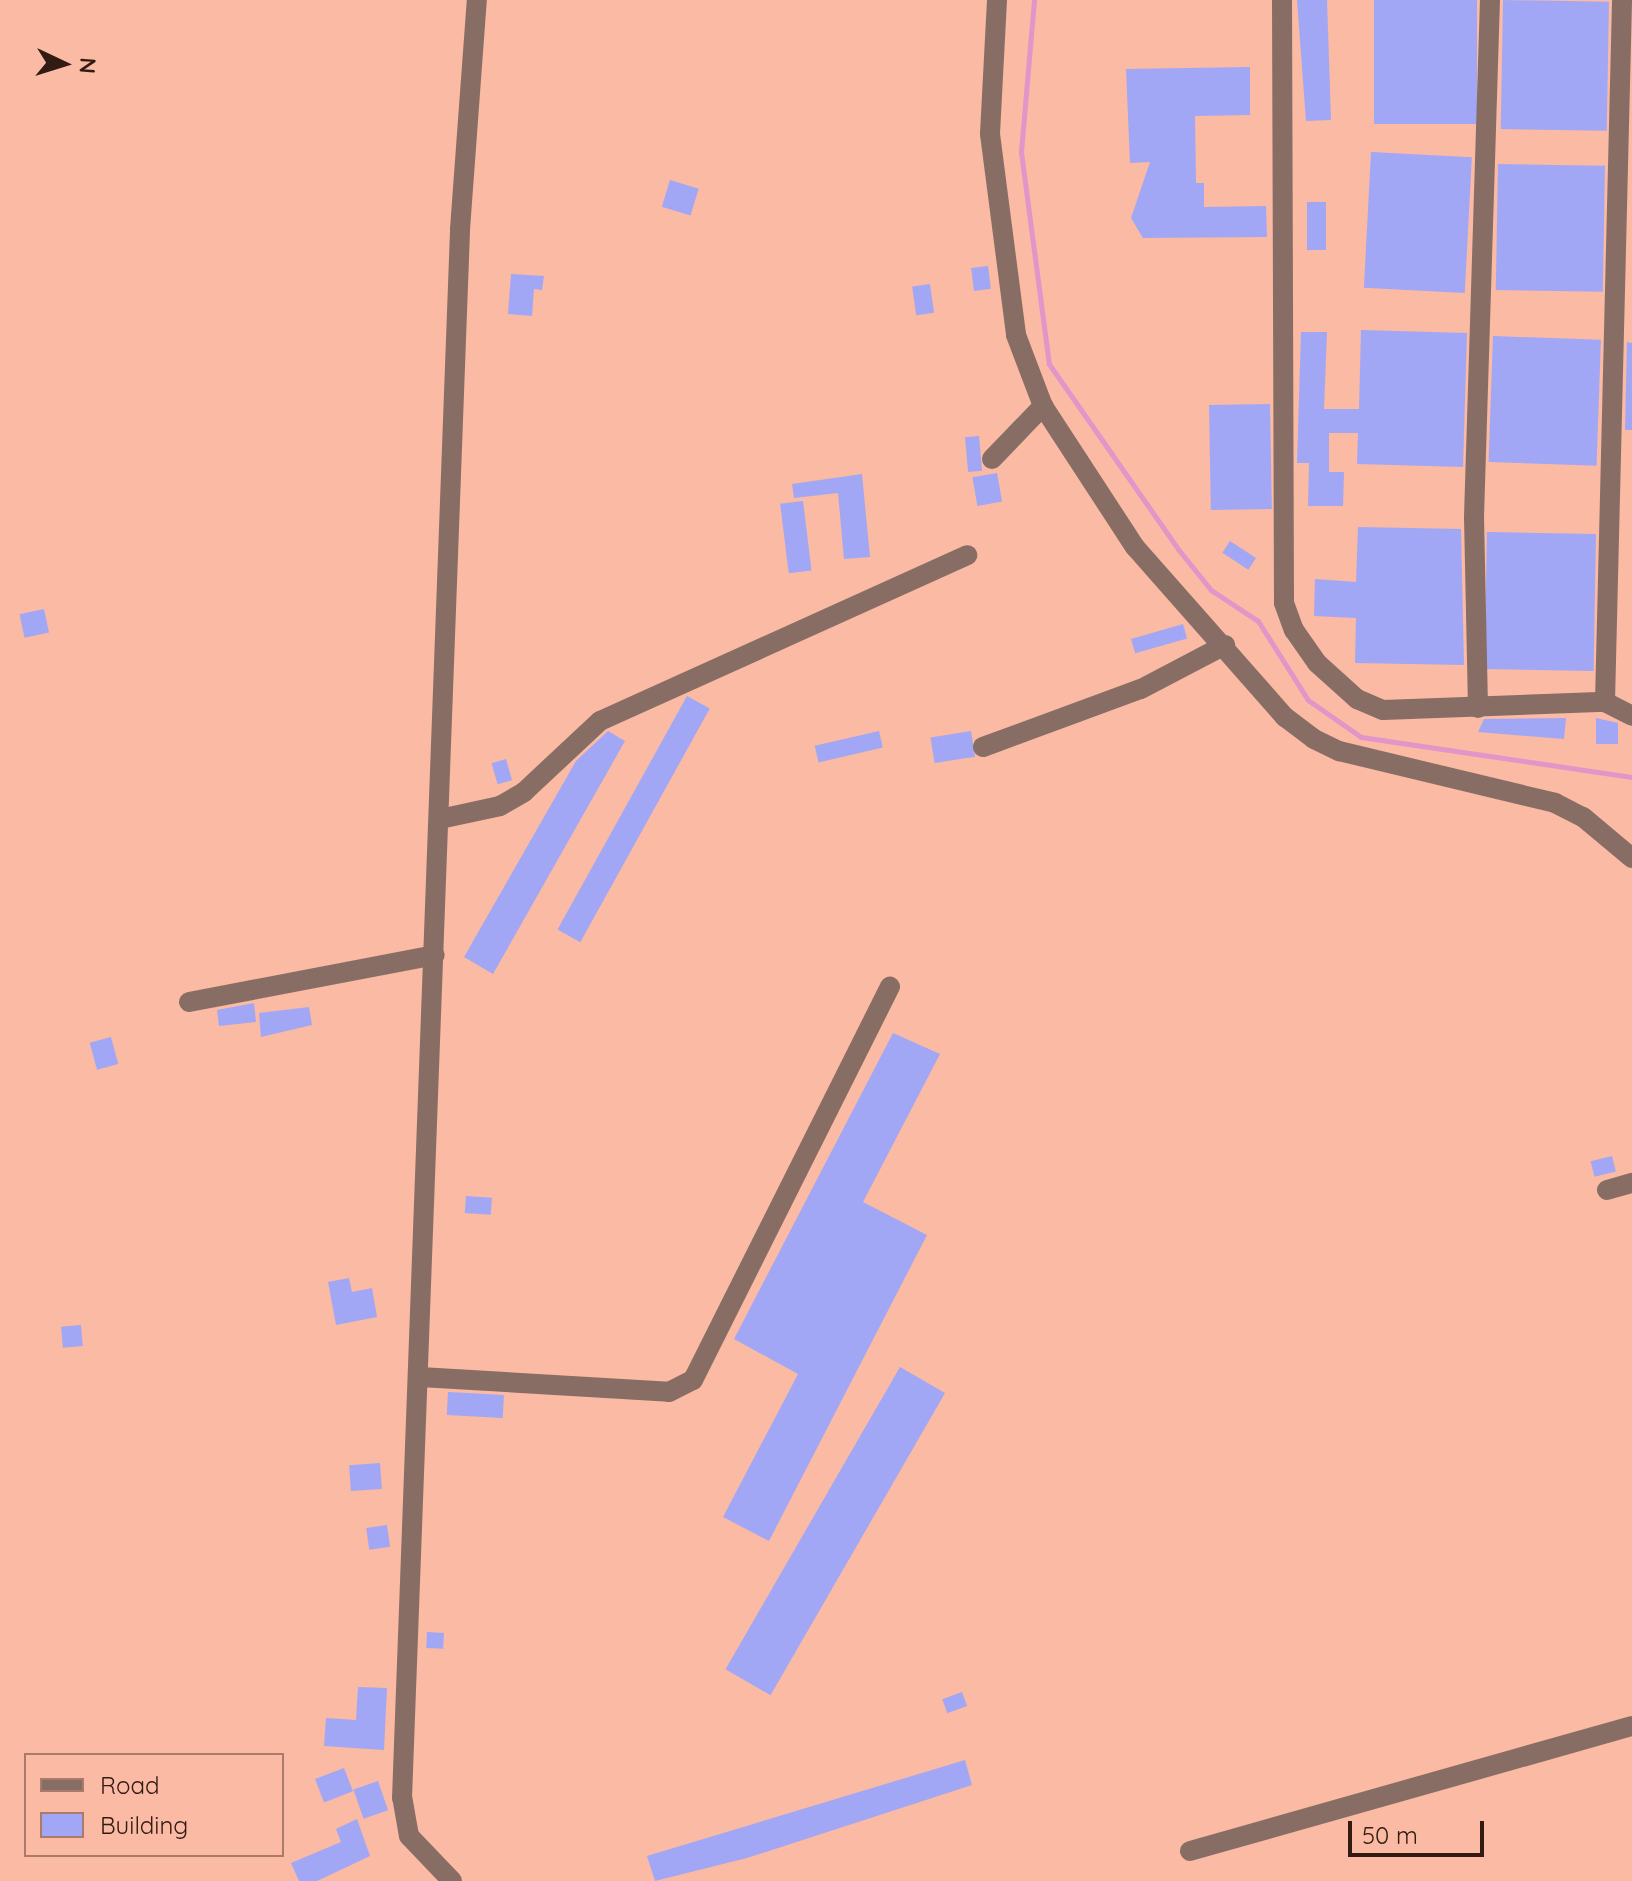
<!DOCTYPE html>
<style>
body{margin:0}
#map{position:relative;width:1632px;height:1881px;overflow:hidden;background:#fabaa4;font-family:Quicksand,sans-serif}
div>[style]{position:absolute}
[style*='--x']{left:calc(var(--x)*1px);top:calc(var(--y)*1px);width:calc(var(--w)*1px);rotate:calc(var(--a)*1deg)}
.stream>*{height:5px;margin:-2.5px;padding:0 2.5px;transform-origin:2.5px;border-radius:2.5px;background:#e195c8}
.building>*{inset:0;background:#a1a7f5;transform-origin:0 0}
.minor>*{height:20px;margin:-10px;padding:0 10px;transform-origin:10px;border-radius:10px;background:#886d65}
span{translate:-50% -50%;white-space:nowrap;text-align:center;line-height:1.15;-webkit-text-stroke:8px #fabaa4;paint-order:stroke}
.legend{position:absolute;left:24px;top:1753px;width:260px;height:104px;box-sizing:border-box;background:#fabaa4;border:2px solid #aa7a6a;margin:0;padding:10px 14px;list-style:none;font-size:24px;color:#321b13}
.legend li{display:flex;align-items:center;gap:16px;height:40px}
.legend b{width:40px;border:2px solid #aa7a6a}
.north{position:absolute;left:24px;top:24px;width:80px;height:80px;-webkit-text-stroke:6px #fabaa4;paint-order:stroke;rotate:94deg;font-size:22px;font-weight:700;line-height:32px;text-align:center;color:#321b13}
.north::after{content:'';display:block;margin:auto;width:28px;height:36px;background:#321b13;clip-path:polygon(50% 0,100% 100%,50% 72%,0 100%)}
.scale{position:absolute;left:1348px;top:1821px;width:136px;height:36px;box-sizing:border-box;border:4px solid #321b13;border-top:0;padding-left:10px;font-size:24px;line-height:28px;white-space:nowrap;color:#321b13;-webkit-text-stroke:6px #fabaa4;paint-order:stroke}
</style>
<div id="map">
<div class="stream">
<i style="--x:1034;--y:0;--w:153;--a:94.9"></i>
<i style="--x:1021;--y:152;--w:214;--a:82.5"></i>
<i style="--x:1049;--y:364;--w:226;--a:55.1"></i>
<i style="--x:1178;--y:549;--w:53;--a:51.2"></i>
<i style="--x:1211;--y:590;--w:56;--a:33.4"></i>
<i style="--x:1258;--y:621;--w:93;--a:57.7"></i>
<i style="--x:1308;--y:700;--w:65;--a:34.9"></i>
<i style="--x:1361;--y:737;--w:274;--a:8.4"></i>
</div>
<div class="building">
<i style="clip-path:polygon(1297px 0,1327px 0,1331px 120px,1306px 121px)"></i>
<i style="left:1374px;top:0;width:103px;height:124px"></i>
<i style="left:1503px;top:0;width:106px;height:129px;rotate:1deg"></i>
<i style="clip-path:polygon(1250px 67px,1250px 115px,1195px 116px,1196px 183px,1204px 183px,1204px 207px,1266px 206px,1267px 237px,1143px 238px,1131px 218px,1150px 162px,1130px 163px,1126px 69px)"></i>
<i style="left:1371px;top:152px;width:101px;height:136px;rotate:3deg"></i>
<i style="left:1498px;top:164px;width:107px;height:126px;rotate:1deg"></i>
<i style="left:670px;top:180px;width:30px;height:28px;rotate:17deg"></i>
<i style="left:1307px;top:202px;width:19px;height:48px"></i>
<i style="left:988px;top:266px;width:23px;height:17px;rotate:83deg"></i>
<i style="clip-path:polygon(511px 274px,544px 276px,542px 290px,534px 289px,532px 316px,508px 314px)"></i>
<i style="left:930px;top:284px;width:29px;height:18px;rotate:82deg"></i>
<i style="clip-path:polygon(1361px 330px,1467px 333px,1463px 467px,1357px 464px,1358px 433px,1329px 433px,1329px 472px,1344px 472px,1343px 506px,1308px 506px,1309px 463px,1297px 463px,1301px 332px,1327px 332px,1324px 409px,1359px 409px)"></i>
<i style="left:1493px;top:336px;width:108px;height:126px;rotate:2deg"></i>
<i style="clip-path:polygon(1627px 342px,1632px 343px,1632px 430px,1625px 430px)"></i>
<i style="left:1270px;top:404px;width:105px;height:61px;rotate:89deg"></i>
<i style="left:979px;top:436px;width:35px;height:14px;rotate:85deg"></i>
<i style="left:997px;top:473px;width:29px;height:25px;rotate:80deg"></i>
<i style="clip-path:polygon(862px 474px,870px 557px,844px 559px,838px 493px,794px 498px,792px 484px)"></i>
<i style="left:803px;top:501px;width:70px;height:23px;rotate:83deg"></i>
<i style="clip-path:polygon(1358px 527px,1461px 529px,1464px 665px,1355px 663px,1356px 618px,1314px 616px,1315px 579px,1356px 582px)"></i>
<i style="left:1487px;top:532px;width:109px;height:137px;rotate:1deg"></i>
<i style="left:1230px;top:541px;width:31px;height:14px;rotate:33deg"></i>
<i style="left:44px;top:609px;width:24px;height:25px;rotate:78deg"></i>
<i style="left:1183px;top:624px;width:15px;height:54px;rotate:74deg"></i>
<i style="left:687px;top:696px;width:26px;height:267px;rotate:29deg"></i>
<i style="clip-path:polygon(1566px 718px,1564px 739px,1478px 732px,1484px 719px)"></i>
<i style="clip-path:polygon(1596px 718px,1618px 723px,1618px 744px,1596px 744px)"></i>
<i style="clip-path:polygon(608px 731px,625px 741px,493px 974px,464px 957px,576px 761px)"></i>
<i style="left:879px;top:731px;width:17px;height:66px;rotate:77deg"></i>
<i style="left:971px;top:731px;width:26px;height:41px;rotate:81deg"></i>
<i style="left:506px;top:759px;width:22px;height:15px;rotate:74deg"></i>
<i style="clip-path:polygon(254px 1003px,256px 1022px,219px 1026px,217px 1010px)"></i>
<i style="clip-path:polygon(309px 1007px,312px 1025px,261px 1037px,259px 1013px)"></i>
<i style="clip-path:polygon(893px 1033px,940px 1054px,863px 1202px,927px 1235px,769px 1541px,723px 1517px,798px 1374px,734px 1339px)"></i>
<i style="left:111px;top:1037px;width:28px;height:22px;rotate:75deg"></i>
<i style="left:1612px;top:1156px;width:16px;height:22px;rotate:76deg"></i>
<i style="left:466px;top:1196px;width:26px;height:17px;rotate:4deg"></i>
<i style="clip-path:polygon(349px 1278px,352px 1292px,372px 1288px,377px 1317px,336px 1325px,328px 1282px)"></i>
<i style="left:81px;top:1325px;width:21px;height:20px;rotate:85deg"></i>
<i style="left:900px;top:1367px;width:52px;height:349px;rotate:30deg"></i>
<i style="left:448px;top:1392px;width:56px;height:23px;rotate:3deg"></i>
<i style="left:380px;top:1463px;width:26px;height:31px;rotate:86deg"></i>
<i style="left:387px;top:1525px;width:22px;height:21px;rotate:82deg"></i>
<i style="left:427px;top:1632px;width:17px;height:16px;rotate:3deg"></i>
<i style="clip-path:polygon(358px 1687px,387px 1688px,384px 1750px,324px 1746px,326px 1718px,356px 1720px)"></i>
<i style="left:962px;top:1692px;width:15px;height:21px;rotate:70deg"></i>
<i style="clip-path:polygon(965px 1760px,972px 1785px,747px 1858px,655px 1881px,647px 1856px)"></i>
<i style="left:344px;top:1768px;width:25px;height:31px;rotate:69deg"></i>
<i style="left:378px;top:1781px;width:31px;height:26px;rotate:71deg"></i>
<i style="clip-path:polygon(357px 1819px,370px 1856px,317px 1881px,299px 1881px,291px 1863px,341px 1842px,336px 1829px)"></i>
</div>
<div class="minor">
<i style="--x:997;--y:0;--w:134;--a:93"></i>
<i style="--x:990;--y:134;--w:203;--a:82.6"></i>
<i style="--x:1016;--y:335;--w:76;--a:69.2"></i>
<i style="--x:1043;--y:406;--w:168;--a:56.9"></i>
<i style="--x:1135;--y:547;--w:227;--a:48.6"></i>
<i style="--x:1285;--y:717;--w:36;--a:37"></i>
<i style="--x:1314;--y:739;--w:28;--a:26"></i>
<i style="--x:1339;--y:751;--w:222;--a:13.5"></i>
<i style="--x:1555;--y:803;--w:31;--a:27"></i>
<i style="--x:1583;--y:817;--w:64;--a:39.9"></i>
<i style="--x:1282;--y:0;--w:603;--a:89.81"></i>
<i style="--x:1284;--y:603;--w:29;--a:70"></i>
<i style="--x:1294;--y:630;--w:40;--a:55.1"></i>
<i style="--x:1317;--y:663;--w:54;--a:42"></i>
<i style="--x:1357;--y:699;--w:28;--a:23"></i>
<i style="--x:1383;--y:710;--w:222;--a:-2.1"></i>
<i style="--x:1605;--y:702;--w:30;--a:27"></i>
<i style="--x:992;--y:459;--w:74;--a:-46.1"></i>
<i style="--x:1605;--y:702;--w:702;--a:-88.61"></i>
<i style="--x:1478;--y:708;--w:191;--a:-91.2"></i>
<i style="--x:1474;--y:517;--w:517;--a:-88.23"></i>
<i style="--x:983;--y:747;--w:168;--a:-20.2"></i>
<i style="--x:1141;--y:689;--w:95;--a:-27.6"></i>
<i style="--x:440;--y:819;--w:61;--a:-12.2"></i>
<i style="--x:500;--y:806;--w:28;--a:-30"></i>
<i style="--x:524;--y:792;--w:104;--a:-43.1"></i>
<i style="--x:600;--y:721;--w:403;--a:-24.3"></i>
<i style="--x:189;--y:1002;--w:250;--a:-10.8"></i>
<i style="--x:1607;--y:1190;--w:26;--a:-16"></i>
<i style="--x:420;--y:1377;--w:249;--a:3.4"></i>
<i style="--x:669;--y:1392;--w:27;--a:-27"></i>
<i style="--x:693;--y:1380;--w:440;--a:-63.4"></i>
<i style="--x:1190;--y:1851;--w:459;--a:-15.8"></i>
<i style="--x:452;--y:1881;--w:62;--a:-133.7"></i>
<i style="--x:409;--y:1836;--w:39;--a:-100"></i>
<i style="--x:402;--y:1798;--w:1570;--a:-87.88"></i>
<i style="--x:460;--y:229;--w:230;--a:-85.8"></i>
</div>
<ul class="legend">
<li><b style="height:10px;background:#886d65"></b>Road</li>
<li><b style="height:22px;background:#a1a7f5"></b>Building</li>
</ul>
<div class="north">N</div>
<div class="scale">50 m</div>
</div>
